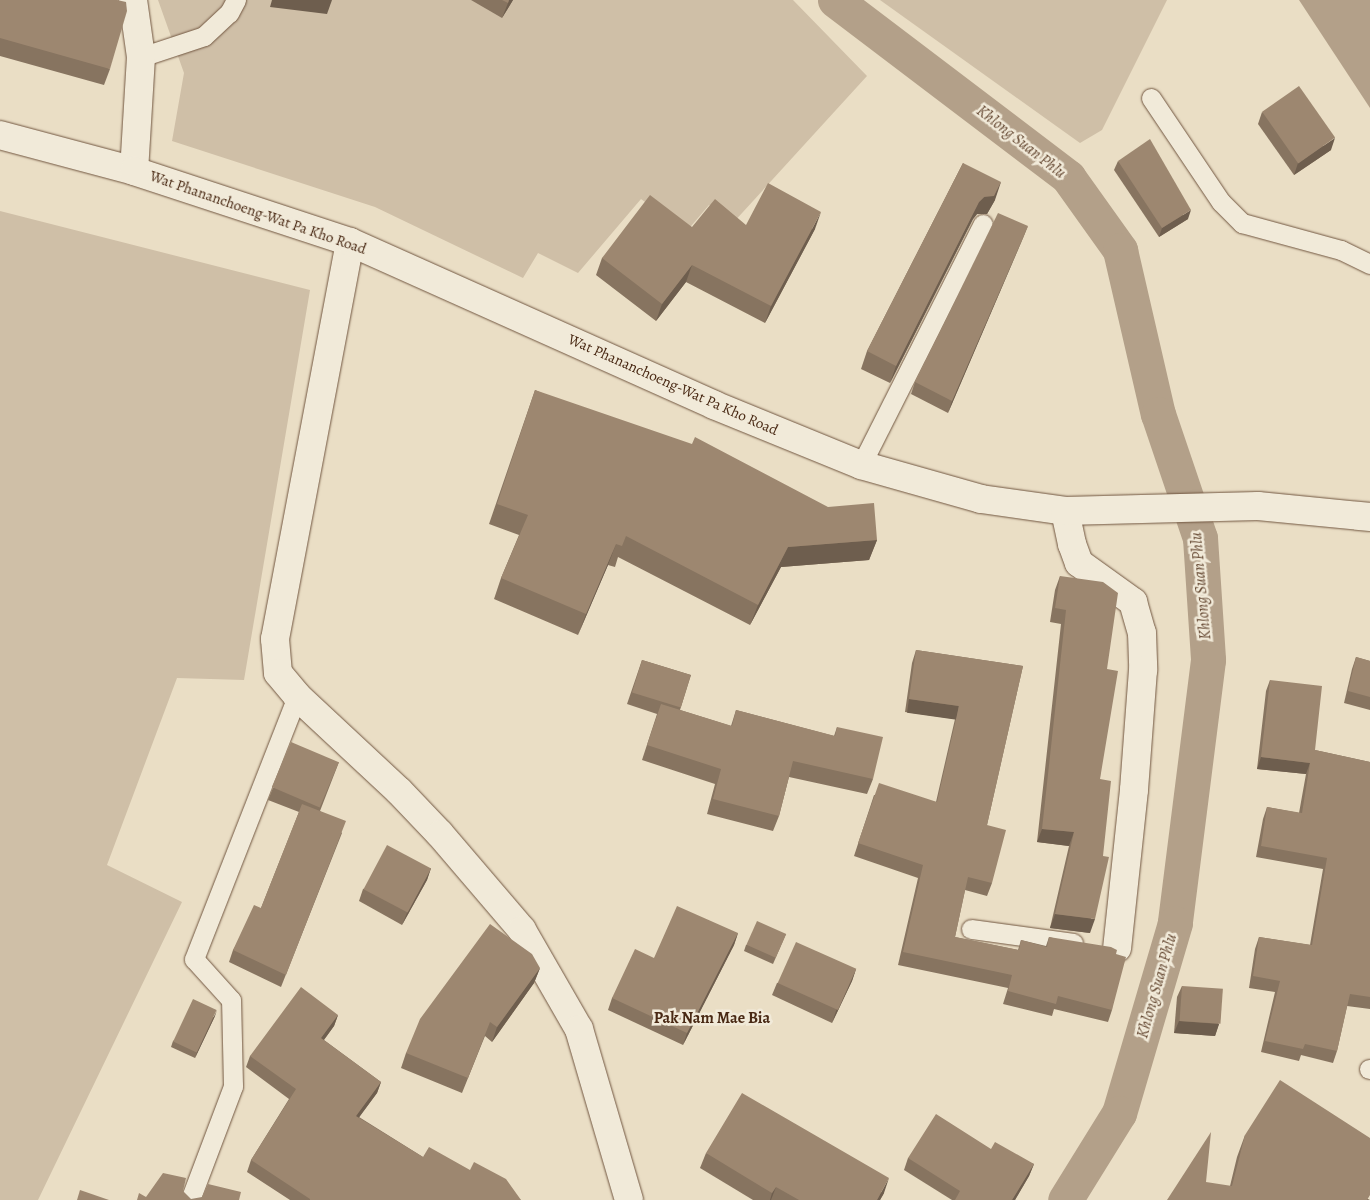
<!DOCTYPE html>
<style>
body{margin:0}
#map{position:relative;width:1370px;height:1200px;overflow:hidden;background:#eadec5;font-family:Alegreya,serif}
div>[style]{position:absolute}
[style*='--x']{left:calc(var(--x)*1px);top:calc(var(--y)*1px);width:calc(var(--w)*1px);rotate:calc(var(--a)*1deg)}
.green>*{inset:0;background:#cfbfa7}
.water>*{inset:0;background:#b3a089}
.canal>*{height:35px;margin:-17.5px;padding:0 17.5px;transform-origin:17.5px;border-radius:17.5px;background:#b3a089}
.roads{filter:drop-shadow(0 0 1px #715640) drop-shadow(0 0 1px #715640)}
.service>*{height:19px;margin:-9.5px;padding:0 9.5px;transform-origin:9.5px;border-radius:9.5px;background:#f1ead9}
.minor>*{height:28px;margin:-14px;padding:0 14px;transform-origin:14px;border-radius:14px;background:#f1ead9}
.secondary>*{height:28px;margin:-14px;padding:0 14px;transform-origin:14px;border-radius:14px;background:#f1ead9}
.wall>*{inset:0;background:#877460}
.shaded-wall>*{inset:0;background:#6e5e4e;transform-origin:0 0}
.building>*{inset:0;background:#9d8770;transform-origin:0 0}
span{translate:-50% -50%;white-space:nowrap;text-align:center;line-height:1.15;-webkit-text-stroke:5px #f1ead9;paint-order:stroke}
.street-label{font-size:15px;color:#492914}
.water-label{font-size:16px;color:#644731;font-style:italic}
.neighbourhood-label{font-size:16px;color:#492914;font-weight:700}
</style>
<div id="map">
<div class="green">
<i style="clip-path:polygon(158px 0,793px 0,867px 76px,732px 224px,709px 205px,686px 232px,641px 199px,578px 273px,538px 253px,523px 278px,375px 207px,172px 141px,184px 73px)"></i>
<i style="clip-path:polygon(880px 0,1167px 0,1102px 130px,1080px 143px)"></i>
<i style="clip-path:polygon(0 211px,310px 290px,244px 680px,177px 678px,107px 865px,182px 902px,38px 1200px,0 1200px)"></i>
</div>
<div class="water">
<i style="clip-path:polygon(1299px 0,1370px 0,1370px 108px)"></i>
</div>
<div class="canal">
<i style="--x:835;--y:0;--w:293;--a:37.2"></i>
<i style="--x:1068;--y:177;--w:90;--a:54.5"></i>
<i style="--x:1120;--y:250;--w:168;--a:77"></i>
<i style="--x:1158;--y:414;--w:131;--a:71.3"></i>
<i style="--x:1200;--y:538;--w:122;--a:86.2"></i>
<i style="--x:1208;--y:660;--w:265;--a:97.2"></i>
<i style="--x:1175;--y:923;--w:198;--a:106.4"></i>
<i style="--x:1119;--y:1113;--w:102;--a:121.8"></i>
</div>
<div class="roads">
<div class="service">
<i style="--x:141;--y:57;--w:66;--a:-18.4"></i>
<i style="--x:204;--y:36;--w:34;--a:-43"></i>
<i style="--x:229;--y:13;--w:15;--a:-62"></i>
<i style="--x:1151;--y:98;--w:125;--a:56.1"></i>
<i style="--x:1221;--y:202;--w:30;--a:45"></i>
<i style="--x:1242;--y:223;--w:103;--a:15.3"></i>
<i style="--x:1341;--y:250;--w:32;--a:26"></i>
<i style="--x:861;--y:465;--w:270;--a:-63.2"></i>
<i style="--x:971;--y:929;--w:103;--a:7.8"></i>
<i style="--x:1369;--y:1069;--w:1;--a:0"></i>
<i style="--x:190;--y:1200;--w:122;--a:-69.3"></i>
<i style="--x:233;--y:1086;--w:86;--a:-91.3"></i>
<i style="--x:231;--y:1000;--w:55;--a:-132.1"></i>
<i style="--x:194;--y:959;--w:282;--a:-68.6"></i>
</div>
<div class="minor">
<i style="--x:133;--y:0;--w:58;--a:82"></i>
<i style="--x:141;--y:57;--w:114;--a:93.5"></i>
<i style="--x:350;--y:242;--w:404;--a:100.7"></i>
<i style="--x:275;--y:639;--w:34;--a:85"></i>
<i style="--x:278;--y:673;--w:30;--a:50"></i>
<i style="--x:297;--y:696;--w:139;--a:43"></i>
<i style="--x:399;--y:791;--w:59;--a:46.4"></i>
<i style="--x:440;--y:834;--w:126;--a:49.5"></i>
<i style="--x:522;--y:930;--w:114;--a:60.1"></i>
<i style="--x:579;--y:1029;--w:178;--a:73.7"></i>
<i style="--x:1065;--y:511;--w:34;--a:78"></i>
<i style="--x:1072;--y:544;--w:20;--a:70"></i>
<i style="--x:1079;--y:563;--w:67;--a:35.8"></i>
<i style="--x:1133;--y:602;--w:32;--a:74"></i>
<i style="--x:1142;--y:633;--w:37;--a:88"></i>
<i style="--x:1143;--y:670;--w:120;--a:94.3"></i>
<i style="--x:1134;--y:790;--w:159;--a:96.1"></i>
</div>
<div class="secondary">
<i style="--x:0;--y:135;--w:139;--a:15"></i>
<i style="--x:134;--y:171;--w:227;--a:18.2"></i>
<i style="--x:350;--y:242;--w:399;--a:24.1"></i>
<i style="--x:714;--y:405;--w:159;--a:22.2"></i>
<i style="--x:861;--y:465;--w:125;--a:15.8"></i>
<i style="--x:981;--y:499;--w:85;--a:8.1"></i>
<i style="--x:1065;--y:511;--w:193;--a:-1.5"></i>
<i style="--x:1258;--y:506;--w:113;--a:5.6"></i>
</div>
</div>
<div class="wall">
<i style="clip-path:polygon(0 0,110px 69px,104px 85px,0 56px)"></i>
<i style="clip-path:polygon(471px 0,513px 0,502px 18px)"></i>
<i style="clip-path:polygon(1262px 112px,1331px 150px,1294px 175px,1258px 124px)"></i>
<i style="clip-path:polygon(1118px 161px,1188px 219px,1159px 237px,1114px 170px)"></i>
<i style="clip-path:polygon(963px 163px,995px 200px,987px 214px,977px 214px,973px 219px,890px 383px,861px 369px,867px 351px)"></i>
<i style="clip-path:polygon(746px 225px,815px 229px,765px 323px,686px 282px,656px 321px,596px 275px,602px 258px,692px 227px)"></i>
<i style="clip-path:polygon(1028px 226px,1023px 238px,948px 413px,911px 394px,915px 382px)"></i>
<i style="clip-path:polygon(535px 390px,877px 540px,869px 560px,781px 567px,750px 625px,618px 557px,615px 567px,608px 565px,578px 635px,494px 599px,501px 578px,519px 535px,489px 524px)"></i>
<i style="clip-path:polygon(1060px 576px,1107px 669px,1090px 933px,1050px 928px,1069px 846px,1037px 842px,1061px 624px,1050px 622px,1055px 590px)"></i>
<i style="clip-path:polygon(916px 650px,1023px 666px,987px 825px,992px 883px,987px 896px,965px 890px,955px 937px,1018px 950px,1021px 940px,1046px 946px,1049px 937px,1116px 954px,1112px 1010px,1108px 1022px,1054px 1009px,1052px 1016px,1003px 1004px,1008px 988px,898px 965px,918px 878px,854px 856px,874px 795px,936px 802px,955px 719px,905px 712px,912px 663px)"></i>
<i style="clip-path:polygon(1356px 657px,1370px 661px,1370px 710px,1344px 703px,1352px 669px)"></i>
<i style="clip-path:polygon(642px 660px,691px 675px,680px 710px,731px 726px,736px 710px,834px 736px,837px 727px,873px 779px,867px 794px,789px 777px,779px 816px,773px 831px,707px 814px,715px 784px,642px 760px,657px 714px,627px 704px)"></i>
<i style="clip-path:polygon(1270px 680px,1315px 750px,1370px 762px,1370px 1009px,1347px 1006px,1337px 1051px,1333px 1063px,1301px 1055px,1299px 1061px,1261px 1052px,1275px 992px,1249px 988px,1255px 949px,1259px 937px,1310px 945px,1323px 869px,1256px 857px,1263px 819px,1267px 807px,1299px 813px,1306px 774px,1257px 769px,1266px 691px)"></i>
<i style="clip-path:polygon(339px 762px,320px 811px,342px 833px,281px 987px,229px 962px,233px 950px,261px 908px,299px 812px,268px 800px,273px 788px)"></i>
<i style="clip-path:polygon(431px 868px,427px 880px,402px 925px,359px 901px,363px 889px)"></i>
<i style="clip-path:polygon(738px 933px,734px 945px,683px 1045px,608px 1010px,612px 998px,654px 958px)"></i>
<i style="clip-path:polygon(786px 934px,773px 964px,744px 951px,746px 945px)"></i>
<i style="clip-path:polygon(540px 968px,534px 983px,492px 1042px,485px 1036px,462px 1093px,401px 1068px,406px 1053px)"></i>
<i style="clip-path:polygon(856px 969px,852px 981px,832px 1023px,772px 995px,777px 983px)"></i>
<i style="clip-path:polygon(1182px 986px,1219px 1024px,1215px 1036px,1174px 1033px,1177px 997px)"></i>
<i style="clip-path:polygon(338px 1015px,334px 1026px,324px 1040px,381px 1082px,377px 1093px,359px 1117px,423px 1157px,521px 1200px,290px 1200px,247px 1172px,251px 1160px,289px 1099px,246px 1067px,250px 1056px)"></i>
<i style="clip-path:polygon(215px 1016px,195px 1058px,171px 1047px,173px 1041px)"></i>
<i style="clip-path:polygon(1245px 1135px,1370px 1200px,1167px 1200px,1230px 1186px,1237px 1157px)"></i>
<i style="clip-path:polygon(991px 1149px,1034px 1164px,1029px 1176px,1015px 1200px,952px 1200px,904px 1170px,908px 1158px)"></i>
<i style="clip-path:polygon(706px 1153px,884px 1193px,880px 1200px,753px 1200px,700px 1168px)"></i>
</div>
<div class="shaded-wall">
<i style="clip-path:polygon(272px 0,332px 0,327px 14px,270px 7px)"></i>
<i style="clip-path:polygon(509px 0,513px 0,502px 18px,508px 3px)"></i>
<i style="clip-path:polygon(1335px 138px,1331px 150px,1294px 175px,1298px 163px)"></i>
<i style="clip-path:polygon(1001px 182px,995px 200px,987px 214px,977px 214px,973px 219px,890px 383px,896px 366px,979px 202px)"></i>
<i style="clip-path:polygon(1191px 210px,1188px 219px,1159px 237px,1162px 228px)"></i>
<i style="clip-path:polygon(821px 212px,815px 229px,765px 323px,771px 306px)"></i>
<i style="clip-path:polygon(1028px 226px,1023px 238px,948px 413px,952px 401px)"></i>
<i style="clip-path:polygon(692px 265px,686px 282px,656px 321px,662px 304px)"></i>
<i style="clip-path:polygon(877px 540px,869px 560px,781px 567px,750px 625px,758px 605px,788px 547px)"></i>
<i style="clip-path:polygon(616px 544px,608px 565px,578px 635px,586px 614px)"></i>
<i style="left:909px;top:699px;width:50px;height:14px;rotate:8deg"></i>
<i style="clip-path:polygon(1261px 757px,1310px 763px,1306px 774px,1257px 769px)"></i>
<i style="clip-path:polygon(1042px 829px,1074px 832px,1069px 846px,1037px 842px)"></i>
<i style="clip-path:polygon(431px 868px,427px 880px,402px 925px,407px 913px)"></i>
<i style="clip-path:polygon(1055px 914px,1095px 919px,1090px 933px,1050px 928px)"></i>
<i style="clip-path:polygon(738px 933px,734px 945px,683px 1045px,687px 1033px)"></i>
<i style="clip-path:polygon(540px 968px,534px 983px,492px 1042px,497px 1027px)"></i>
<i style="clip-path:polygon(856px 969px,852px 981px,832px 1023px,836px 1011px)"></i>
<i style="clip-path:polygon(217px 1010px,215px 1016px,195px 1058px,197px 1052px)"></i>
<i style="clip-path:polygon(338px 1015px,334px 1026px,317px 1049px,321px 1038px)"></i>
<i style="clip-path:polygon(1179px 1021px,1219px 1024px,1215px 1036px,1174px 1033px)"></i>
<i style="clip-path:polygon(381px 1082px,377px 1093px,352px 1127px,356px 1116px)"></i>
<i style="clip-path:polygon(1034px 1164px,1029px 1176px,1015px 1200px,1012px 1200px)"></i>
<i style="clip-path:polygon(889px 1178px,884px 1193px,880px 1200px,877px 1200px)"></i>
<i style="clip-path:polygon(776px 1187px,771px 1200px,770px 1200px,772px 1193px)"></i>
</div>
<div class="building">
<i style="clip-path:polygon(0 0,117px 0,126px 2px,127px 11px,110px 69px,0 38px)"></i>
<i style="clip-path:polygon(502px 0,509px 0,508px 3px)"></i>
<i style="left:1299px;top:86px;width:63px;height:45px;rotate:55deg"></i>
<i style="clip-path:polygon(1150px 139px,1191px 210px,1162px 228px,1118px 161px)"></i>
<i style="clip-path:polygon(963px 163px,1001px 182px,994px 196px,984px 197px,979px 202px,896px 366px,867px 351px)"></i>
<i style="clip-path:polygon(768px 183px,821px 212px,771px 306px,692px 265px,662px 304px,602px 258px,650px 195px,692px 227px,715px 199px,746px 225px)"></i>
<i style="clip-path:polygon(998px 213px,1028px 226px,952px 401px,915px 382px)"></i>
<i style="clip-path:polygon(535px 390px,692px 444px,695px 437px,828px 507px,874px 503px,877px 540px,788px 547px,758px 605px,626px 536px,622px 546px,616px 544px,586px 614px,501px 578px,528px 515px,497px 504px)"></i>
<i style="clip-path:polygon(1060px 576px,1103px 582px,1118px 593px,1107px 669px,1118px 671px,1100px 779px,1111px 781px,1103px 856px,1109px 857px,1095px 919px,1055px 914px,1074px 832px,1042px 829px,1066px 610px,1055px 608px)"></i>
<i style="clip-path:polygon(916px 650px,1023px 666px,987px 825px,1006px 830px,992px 883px,968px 877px,955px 937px,1019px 950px,1021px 940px,1047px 947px,1049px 937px,1111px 947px,1117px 950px,1116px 954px,1126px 957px,1112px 1010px,1058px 996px,1056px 1004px,1008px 991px,1012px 975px,903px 952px,923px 865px,858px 843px,879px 783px,937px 802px,959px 706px,909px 699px)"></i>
<i style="clip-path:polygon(1356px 657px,1370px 661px,1370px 697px,1348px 691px)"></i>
<i style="left:642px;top:660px;width:51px;height:34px;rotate:17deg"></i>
<i style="clip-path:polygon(1270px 680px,1322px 686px,1315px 750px,1370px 762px,1370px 997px,1350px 994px,1337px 1051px,1305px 1044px,1303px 1049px,1265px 1041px,1280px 981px,1253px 976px,1259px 937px,1312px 945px,1327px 858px,1261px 846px,1267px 807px,1302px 813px,1310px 763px,1261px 757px)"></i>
<i style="clip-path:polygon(661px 704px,732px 726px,736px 710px,835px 736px,837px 727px,883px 737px,873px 779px,793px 761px,779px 816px,713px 799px,721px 769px,647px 745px)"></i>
<i style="left:291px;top:742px;width:52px;height:49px;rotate:23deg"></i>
<i style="clip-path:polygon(302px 804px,346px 821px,286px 975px,233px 950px,254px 905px,261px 908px)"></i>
<i style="left:387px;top:845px;width:50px;height:50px;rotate:28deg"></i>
<i style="clip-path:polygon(677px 906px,738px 933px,687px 1033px,612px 998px,635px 949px,654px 958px)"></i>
<i style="left:757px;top:921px;width:32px;height:26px;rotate:24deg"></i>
<i style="clip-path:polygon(490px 924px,532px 954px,540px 968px,497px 1027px,490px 1022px,468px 1078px,406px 1053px,420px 1019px)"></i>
<i style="left:796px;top:942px;width:66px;height:45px;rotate:24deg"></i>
<i style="left:1182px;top:986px;width:41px;height:35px;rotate:4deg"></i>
<i style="clip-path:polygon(301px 987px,338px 1015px,321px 1038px,381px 1082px,356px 1116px,423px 1157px,429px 1147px,470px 1170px,474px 1162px,506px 1179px,521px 1200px,310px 1200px,310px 1199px,251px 1160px,296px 1089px,250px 1056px)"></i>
<i style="left:193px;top:999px;width:26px;height:47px;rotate:25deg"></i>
<i style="clip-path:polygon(1280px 1080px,1370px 1138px,1370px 1195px,1367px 1200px,1167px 1200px,1211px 1132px,1206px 1182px,1232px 1186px,1245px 1135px)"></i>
<i style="clip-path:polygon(742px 1093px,889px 1178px,877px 1200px,799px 1200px,776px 1187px,772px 1193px,706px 1153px)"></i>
<i style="clip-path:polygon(936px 1114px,991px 1149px,995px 1142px,1034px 1164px,1012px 1200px,955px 1200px,960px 1191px,908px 1158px)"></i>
<i style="clip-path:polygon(163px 1173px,186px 1178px,183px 1191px,191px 1199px,202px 1197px,208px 1184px,241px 1192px,239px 1200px,137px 1200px,139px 1193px,146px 1197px)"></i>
<i style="clip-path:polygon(80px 1190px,109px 1200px,77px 1200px)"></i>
</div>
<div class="street-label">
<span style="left:258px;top:213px;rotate:19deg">Wat Phananchoeng-Wat Pa Kho Road</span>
<span style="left:673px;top:385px;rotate:24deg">Wat Phananchoeng-Wat Pa Kho Road</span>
</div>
<div class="water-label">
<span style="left:1021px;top:142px;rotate:38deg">Khlong Suan Phlu</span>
<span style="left:1201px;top:586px;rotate:-95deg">Khlong Suan Phlu</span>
<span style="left:1157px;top:986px;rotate:-74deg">Khlong Suan Phlu</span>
</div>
<div class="neighbourhood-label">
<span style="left:712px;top:1018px">Pak Nam Mae Bia</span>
</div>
</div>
